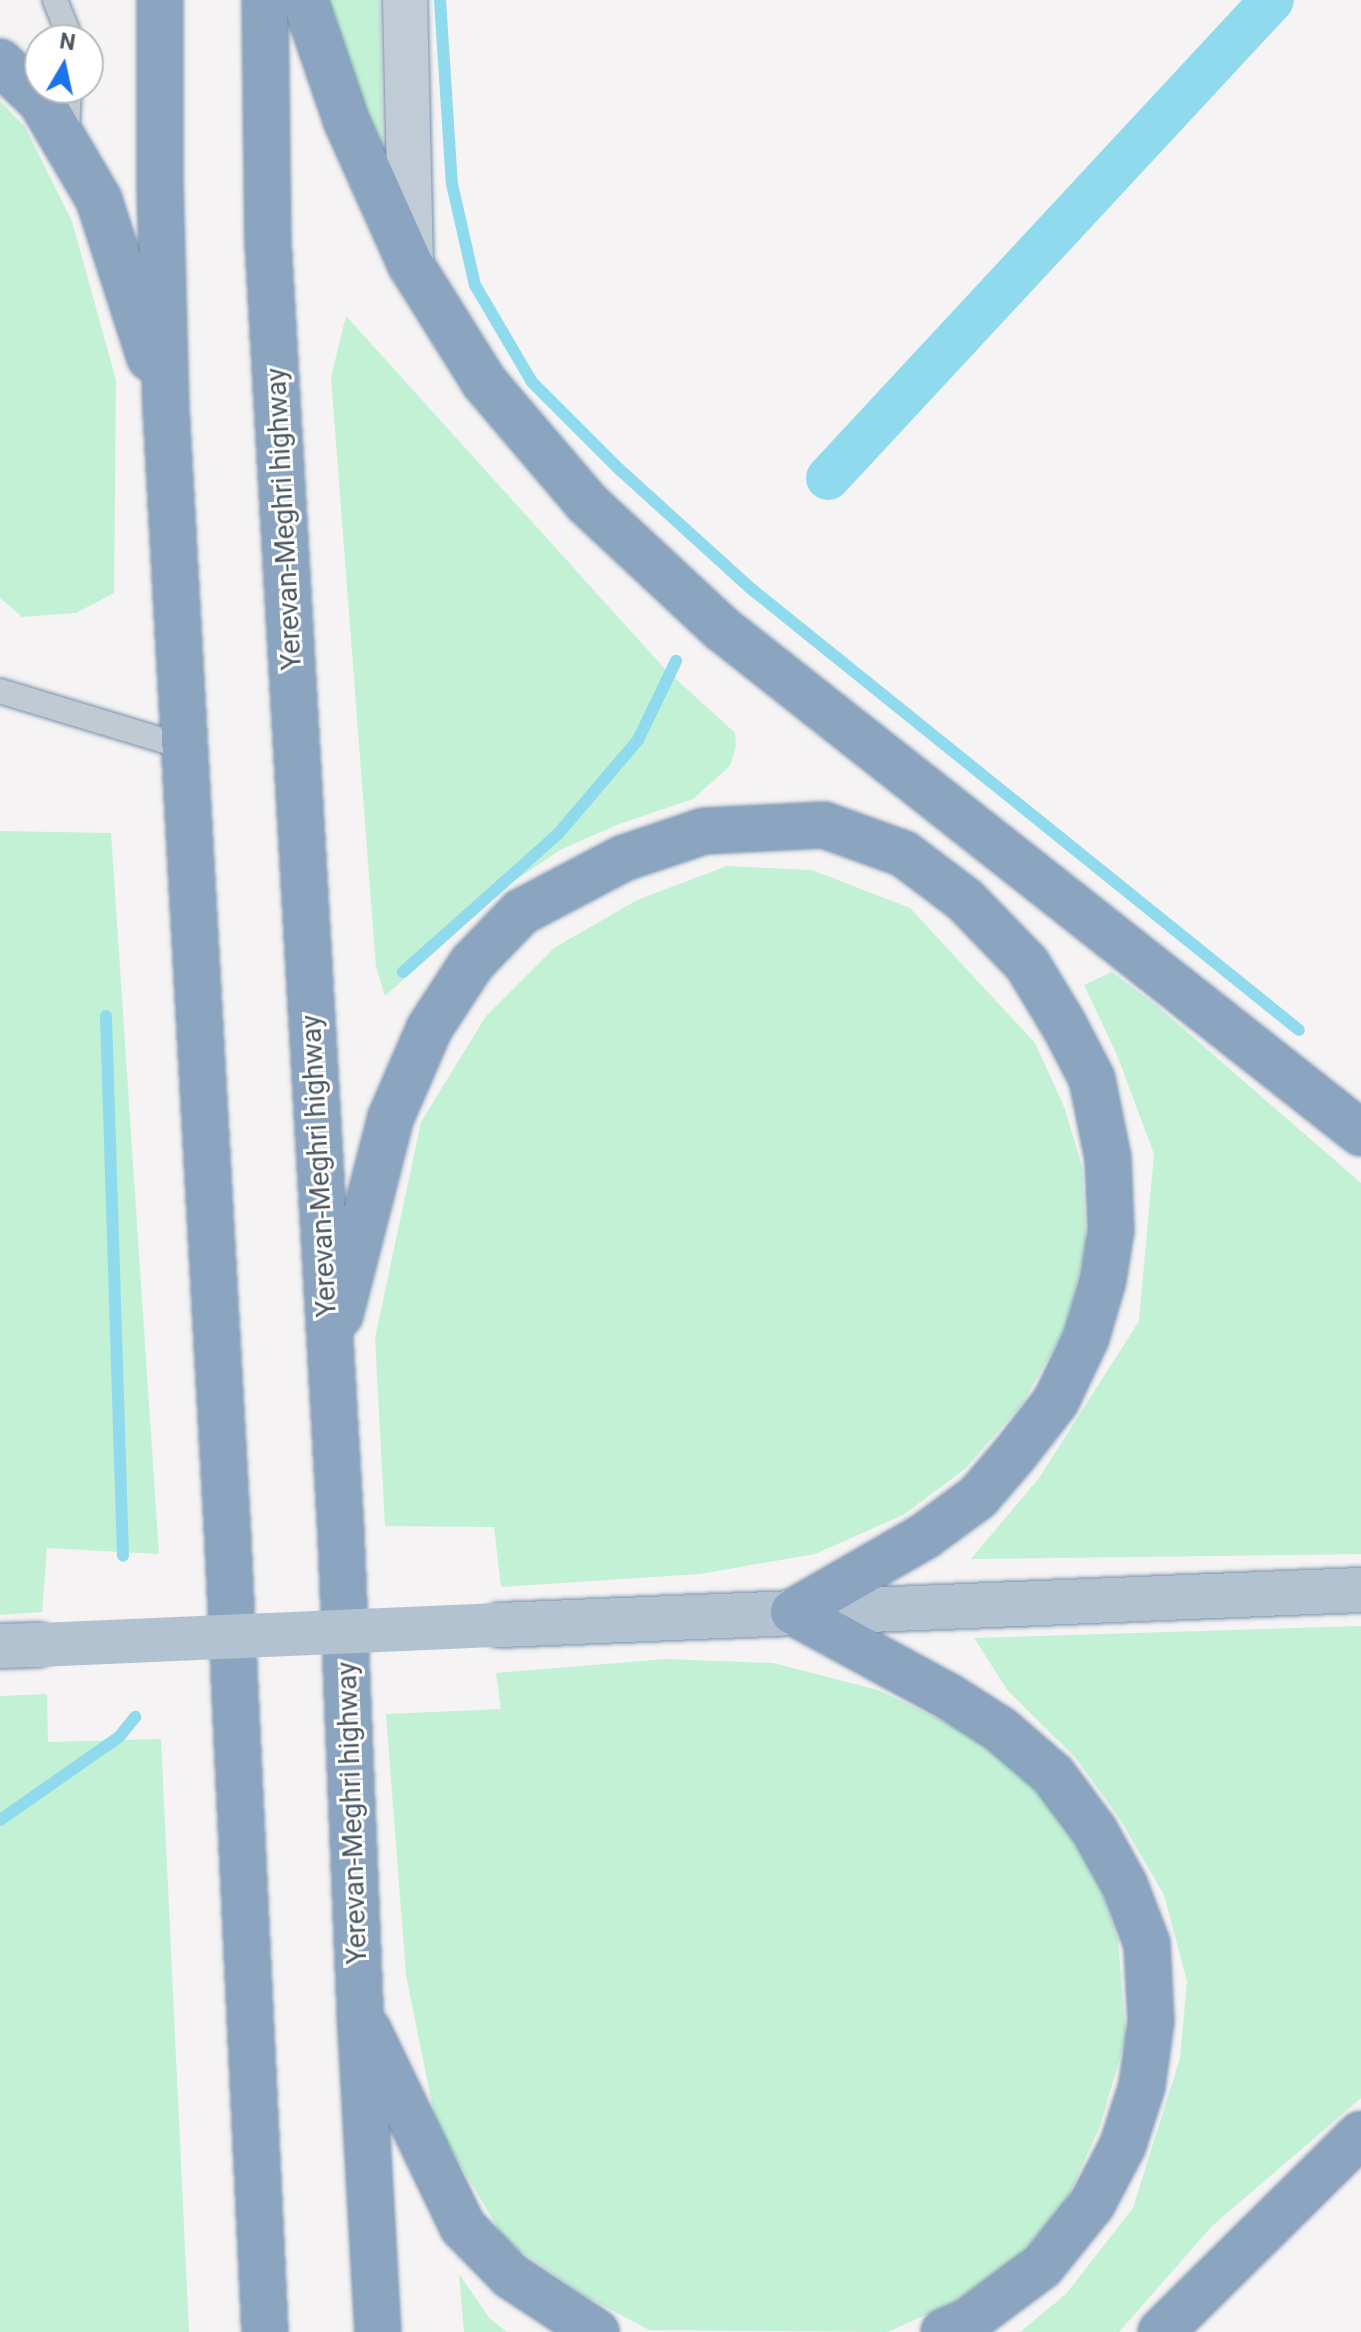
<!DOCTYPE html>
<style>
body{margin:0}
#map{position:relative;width:1361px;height:2332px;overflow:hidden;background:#f5f3f3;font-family:Roboto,sans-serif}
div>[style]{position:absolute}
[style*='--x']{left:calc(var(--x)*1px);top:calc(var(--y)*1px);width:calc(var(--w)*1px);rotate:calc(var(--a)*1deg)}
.green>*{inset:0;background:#c3f1d5}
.stream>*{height:12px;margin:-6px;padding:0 6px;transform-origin:6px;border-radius:6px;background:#90daee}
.canal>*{height:44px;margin:-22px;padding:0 22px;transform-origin:22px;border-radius:22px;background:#90daee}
.roads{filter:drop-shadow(0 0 2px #7690ad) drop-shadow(0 0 2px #7690ad)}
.lane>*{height:24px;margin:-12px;padding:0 12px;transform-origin:12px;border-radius:12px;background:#c1cad2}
.secondary>*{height:44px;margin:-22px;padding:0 22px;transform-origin:22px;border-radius:22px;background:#c1cbd6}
.primary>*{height:44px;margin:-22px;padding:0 22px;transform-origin:22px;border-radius:22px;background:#b3c2d1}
.highway>*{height:44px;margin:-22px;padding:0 22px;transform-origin:22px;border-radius:22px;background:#8ba5c1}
.primary-bridge>*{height:44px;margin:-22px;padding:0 22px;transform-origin:22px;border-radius:22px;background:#b3c2d1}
span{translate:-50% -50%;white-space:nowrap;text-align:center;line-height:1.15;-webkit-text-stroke:6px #fff;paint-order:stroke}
.street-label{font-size:28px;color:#4a5661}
.north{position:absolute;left:24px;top:24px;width:80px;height:80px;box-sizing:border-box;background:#fff;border:2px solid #b7bbc0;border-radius:50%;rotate:9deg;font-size:22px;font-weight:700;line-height:32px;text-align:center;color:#4a5661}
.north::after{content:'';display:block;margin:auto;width:28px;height:36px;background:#1a73e8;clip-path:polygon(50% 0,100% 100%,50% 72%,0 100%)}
</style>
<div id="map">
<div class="green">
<i style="clip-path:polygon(325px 0,380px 0,383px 164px)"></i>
<i style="clip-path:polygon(0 101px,25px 127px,72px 221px,116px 380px,114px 593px,76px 613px,22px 617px,0 598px)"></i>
<i style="clip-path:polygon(346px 316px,665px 669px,735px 733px,736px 746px,730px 766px,693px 799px,619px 824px,560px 850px,510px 884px,385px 996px,376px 967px,331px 377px)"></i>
<i style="clip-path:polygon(0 831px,111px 833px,159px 1554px,47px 1548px,42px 1612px,0 1615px)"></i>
<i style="clip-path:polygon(727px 866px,812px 870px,910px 908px,1035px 1043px,1065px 1109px,1082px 1167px,1086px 1243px,1066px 1327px,1022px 1404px,965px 1469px,903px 1515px,815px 1554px,700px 1574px,501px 1587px,494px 1527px,385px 1526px,375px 1338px,421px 1122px,486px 1016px,554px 948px,637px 900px)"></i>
<i style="clip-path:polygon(1112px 972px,1156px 1005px,1361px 1183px,1361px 1554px,971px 1559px,1039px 1478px,1139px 1321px,1154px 1154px,1117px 1055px,1084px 985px)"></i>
<i style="clip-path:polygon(1361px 1626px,1361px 2098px,1212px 2226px,1119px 2332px,1020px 2332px,1066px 2294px,1133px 2208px,1180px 2058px,1187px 1981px,1164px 1895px,1120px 1819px,1075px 1757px,1008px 1691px,974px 1638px)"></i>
<i style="clip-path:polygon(666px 1659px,773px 1663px,878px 1690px,980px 1739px,1048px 1802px,1095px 1873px,1118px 1940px,1126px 2037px,1100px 2126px,1065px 2203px,1015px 2259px,949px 2305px,887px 2332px,649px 2330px,585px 2296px,505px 2240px,436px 2124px,406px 1975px,386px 1714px,501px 1709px,496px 1673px)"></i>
<i style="clip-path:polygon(47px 1694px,48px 1742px,161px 1739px,189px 2332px,0 2332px,0 1696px)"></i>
<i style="clip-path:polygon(459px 2274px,490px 2319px,507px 2332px,464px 2332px)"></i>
</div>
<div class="stream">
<i style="--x:440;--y:0;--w:184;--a:86.3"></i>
<i style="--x:452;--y:184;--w:104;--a:77.2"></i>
<i style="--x:475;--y:285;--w:113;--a:59.6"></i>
<i style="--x:532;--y:382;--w:123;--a:45"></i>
<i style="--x:619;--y:469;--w:176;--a:42.2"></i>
<i style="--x:749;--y:587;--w:706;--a:38.85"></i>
<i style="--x:403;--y:972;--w:208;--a:-41.7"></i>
<i style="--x:558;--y:834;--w:123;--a:-49.6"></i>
<i style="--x:638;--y:740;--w:88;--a:-64.3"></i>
<i style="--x:106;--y:1016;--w:540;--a:88.2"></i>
<i style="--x:0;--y:1820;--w:145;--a:-34.9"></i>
<i style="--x:119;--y:1737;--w:26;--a:-51"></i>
</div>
<div class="canal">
<i style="--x:828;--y:478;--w:652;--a:-47.11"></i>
</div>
<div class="roads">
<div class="lane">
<i style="--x:55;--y:0;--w:43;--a:68.2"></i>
<i style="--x:67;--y:134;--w:46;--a:-87.5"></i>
<i style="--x:0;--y:691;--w:192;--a:16.9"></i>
</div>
<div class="secondary">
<i style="--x:405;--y:0;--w:265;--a:88.7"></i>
</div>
<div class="primary">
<i style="--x:500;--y:1625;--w:862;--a:-2.33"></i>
<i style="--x:0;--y:1646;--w:38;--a:-2"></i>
</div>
<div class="highway">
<i style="--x:160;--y:0;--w:183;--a:90"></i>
<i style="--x:160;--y:183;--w:225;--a:88.5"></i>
<i style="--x:166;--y:408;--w:1137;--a:86.87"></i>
<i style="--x:228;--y:1543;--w:790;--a:87.32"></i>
<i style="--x:265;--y:0;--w:241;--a:89.3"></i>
<i style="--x:268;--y:241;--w:1296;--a:86.77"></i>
<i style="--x:341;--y:1535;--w:477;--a:87.7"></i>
<i style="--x:360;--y:2012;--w:321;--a:86.8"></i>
<i style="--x:305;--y:0;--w:127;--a:71.1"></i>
<i style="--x:346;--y:120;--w:159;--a:65.9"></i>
<i style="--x:411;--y:265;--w:138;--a:58"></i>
<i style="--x:484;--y:382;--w:159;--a:49.6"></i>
<i style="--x:587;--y:503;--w:183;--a:43"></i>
<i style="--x:721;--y:628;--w:815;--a:38.28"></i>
<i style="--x:0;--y:62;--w:57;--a:43.6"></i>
<i style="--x:41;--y:101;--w:115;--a:59.6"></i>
<i style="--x:99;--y:200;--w:166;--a:72.1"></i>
<i style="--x:340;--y:1315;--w:204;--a:-75.6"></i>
<i style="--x:391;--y:1117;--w:96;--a:-66.6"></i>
<i style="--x:429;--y:1029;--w:79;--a:-56.9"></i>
<i style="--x:472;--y:963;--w:71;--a:-46.1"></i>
<i style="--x:521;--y:912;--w:116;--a:-27.7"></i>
<i style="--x:624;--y:858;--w:84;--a:-18.6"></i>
<i style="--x:704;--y:831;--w:120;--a:-2.9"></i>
<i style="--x:824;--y:825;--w:85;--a:19.9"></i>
<i style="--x:904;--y:854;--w:76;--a:37"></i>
<i style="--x:965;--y:900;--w:89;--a:45.9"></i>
<i style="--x:1027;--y:964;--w:71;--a:58.8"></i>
<i style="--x:1064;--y:1025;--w:61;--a:62.6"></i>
<i style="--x:1092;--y:1079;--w:81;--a:78.6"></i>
<i style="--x:1108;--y:1158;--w:72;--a:87.6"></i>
<i style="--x:1111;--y:1230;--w:51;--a:99.1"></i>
<i style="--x:1103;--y:1280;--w:60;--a:106.3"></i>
<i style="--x:1086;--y:1338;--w:70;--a:115.5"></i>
<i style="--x:1056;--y:1401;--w:68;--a:127.9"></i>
<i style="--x:1014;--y:1455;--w:55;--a:130.6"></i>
<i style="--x:978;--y:1497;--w:66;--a:143.7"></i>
<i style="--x:925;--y:1536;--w:152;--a:150.1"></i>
<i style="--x:793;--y:1612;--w:176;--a:28.5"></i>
<i style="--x:948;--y:1696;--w:63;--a:32.7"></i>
<i style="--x:1001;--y:1730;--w:69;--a:40.9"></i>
<i style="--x:1053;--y:1775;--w:69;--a:53.3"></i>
<i style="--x:1094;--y:1830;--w:62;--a:60.9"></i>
<i style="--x:1124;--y:1884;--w:64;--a:69"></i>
<i style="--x:1147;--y:1944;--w:77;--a:87"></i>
<i style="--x:1151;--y:2021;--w:66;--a:97.9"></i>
<i style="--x:1142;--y:2086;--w:62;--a:107.9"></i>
<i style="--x:1123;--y:2145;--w:67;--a:117.7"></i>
<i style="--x:1092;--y:2204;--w:80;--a:128.9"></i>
<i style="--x:1042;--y:2266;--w:94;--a:143.3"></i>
<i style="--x:967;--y:2322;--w:25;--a:157"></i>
<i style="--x:368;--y:2030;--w:219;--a:64.3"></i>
<i style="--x:463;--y:2227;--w:69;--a:45.6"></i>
<i style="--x:511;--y:2276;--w:102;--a:33.4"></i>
<i style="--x:1161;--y:2332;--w:281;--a:-44.7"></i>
</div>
</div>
<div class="primary-bridge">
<i style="--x:38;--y:1645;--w:462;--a:-2.5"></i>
</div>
<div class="street-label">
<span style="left:284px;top:519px;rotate:-93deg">Yerevan-Meghri highway</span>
<span style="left:319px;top:1166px;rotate:-93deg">Yerevan-Meghri highway</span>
<span style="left:352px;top:1813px;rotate:-92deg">Yerevan-Meghri highway</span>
</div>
<div class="north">N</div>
</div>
